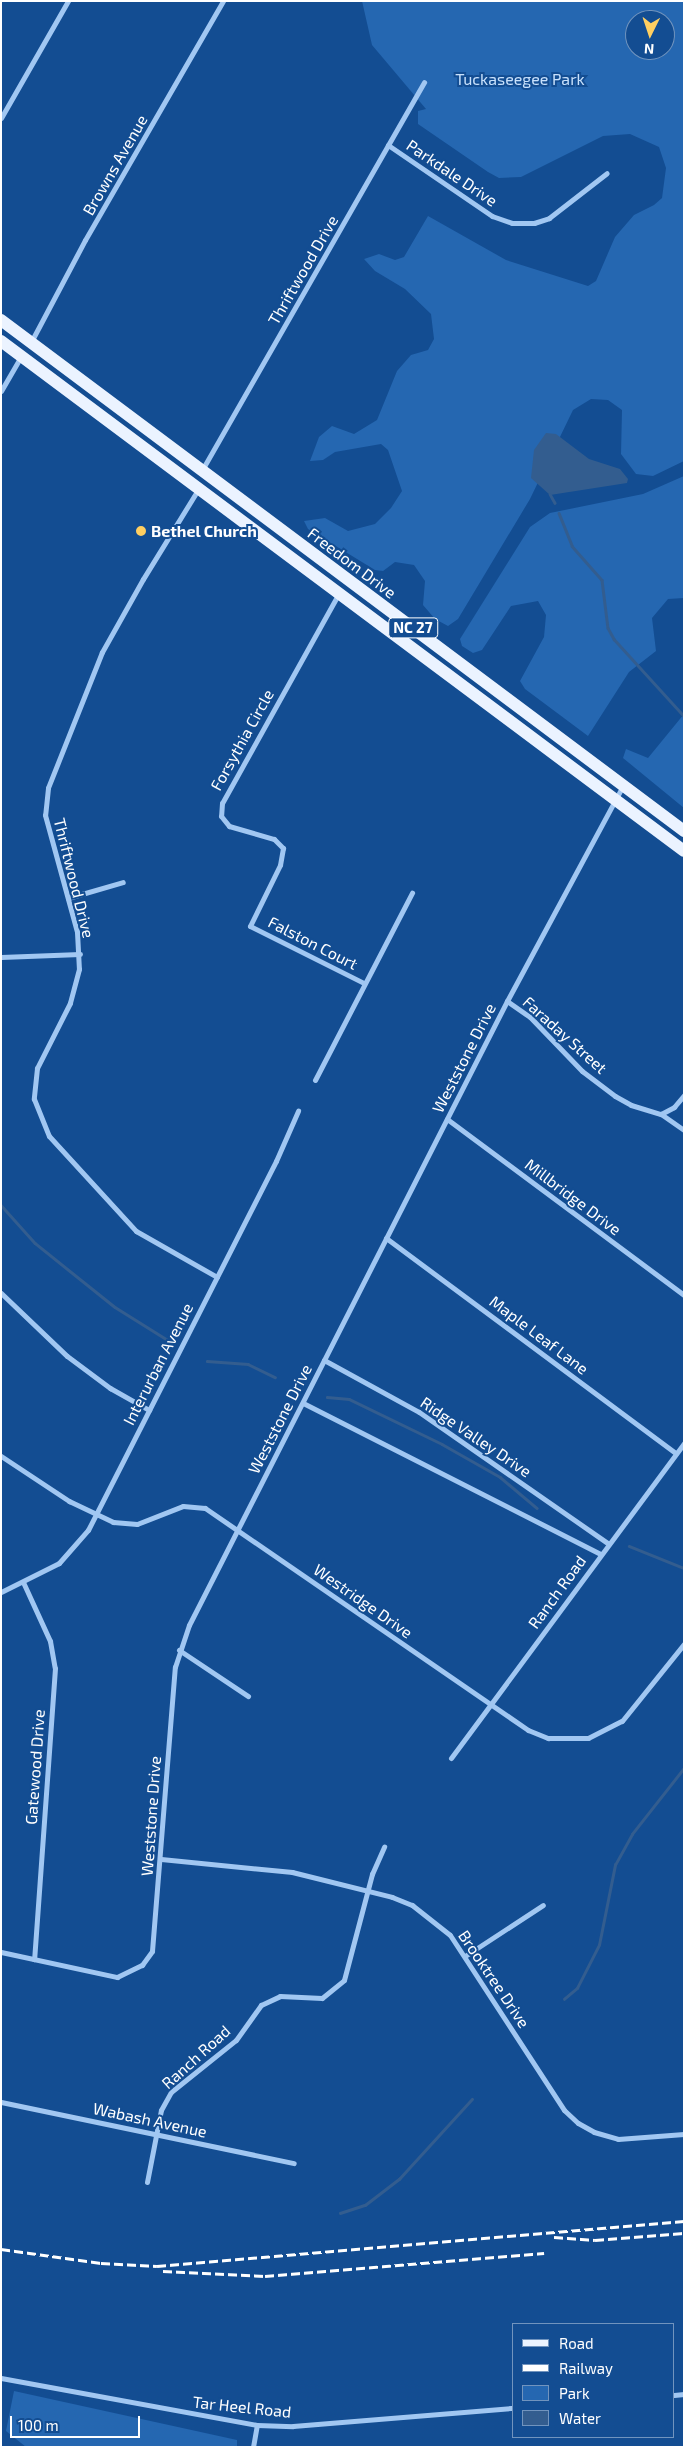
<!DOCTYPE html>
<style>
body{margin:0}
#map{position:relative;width:685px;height:2448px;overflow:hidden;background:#134d92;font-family:"Exo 2",sans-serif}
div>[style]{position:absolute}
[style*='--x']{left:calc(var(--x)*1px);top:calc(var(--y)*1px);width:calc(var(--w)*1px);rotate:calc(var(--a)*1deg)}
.green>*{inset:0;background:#2567b1}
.water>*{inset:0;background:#335d8f}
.stream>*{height:2.5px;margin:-1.25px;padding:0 1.25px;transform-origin:1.25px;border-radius:1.25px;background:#335d8f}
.minor>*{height:5px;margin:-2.5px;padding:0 2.5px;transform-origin:2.5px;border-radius:2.5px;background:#a1c7f2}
.primary>*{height:12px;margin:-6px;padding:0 6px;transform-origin:6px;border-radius:6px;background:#ebf3ff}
.rail>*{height:2.5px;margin-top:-1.25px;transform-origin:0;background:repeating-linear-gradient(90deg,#fff 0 9px,transparent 0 13px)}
.dots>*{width:14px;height:14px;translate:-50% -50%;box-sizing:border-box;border:2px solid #134d92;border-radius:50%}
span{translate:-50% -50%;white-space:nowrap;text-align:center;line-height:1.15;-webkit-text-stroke:4px #134d92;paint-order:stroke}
.shield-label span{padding:1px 4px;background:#134d92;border:1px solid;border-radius:4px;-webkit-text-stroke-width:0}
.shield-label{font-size:15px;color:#fff;font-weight:700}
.park-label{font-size:16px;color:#c8e1fc}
.street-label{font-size:16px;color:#fff}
.poi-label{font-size:16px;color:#fff;font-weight:700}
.left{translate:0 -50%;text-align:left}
.frame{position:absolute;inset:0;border:2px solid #fff;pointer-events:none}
.legend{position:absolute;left:512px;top:2323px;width:162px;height:115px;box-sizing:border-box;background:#134d92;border:1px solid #7194be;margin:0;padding:6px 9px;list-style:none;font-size:15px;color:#fff}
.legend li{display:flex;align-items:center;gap:10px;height:25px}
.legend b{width:25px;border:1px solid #7194be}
.north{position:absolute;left:625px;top:10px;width:50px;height:50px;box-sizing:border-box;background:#134d92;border:1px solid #7194be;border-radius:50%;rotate:184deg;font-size:14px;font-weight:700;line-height:20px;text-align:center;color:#fff}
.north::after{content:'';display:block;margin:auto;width:18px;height:22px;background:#ffcf61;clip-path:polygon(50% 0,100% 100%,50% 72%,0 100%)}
.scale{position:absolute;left:10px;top:2416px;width:130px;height:22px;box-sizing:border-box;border:2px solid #fff;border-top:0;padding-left:6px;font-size:15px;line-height:18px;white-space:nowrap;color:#fff;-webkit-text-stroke:4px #134d92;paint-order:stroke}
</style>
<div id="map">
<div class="green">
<i style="clip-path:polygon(evenodd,362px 1px,684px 1px,684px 461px,653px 476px,636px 474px,621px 454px,622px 410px,608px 400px,591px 399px,573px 410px,530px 499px,458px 619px,448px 626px,435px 619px,423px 605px,425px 581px,414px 565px,395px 562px,383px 571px,375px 570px,308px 529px,304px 521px,325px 518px,348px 531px,375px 524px,391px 508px,402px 491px,388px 450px,381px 444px,335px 452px,323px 460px,310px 461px,319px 437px,332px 426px,354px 434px,377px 420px,397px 371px,411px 355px,428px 350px,434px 339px,431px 314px,405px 289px,375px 271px,364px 259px,379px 254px,395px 260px,404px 257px,428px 216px,506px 260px,588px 286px,596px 281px,615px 237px,634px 215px,654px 205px,662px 198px,666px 168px,659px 147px,630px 134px,603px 136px,521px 177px,499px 178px,488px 172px,418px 124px,418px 111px,426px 109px,372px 45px,362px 1px,635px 20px,665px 20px,665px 50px,635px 50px,635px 20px)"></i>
<i style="clip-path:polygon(684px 476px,684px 598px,668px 599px,652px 618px,656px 651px,629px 672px,588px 736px,525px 689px,520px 681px,544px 637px,546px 615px,538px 601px,511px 606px,482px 650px,473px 653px,462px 646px,460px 639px,530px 527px,550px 513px,643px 494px)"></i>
<i style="clip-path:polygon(684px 714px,684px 808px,623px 758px,626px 749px,648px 758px)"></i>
<i style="clip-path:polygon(14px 2391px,237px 2440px,237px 2447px,26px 2447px,6px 2431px)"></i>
</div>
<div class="water">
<i style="clip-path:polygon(546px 433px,556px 434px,589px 459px,620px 469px,628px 479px,627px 483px,550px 495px,531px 478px,534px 450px)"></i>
</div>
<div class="stream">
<i style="--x:550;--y:494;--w:10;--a:61"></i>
<i style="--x:559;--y:513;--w:35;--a:68"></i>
<i style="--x:572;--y:546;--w:45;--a:48.6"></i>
<i style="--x:602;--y:580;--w:48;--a:82.9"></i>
<i style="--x:608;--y:628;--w:13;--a:61"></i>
<i style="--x:614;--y:639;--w:104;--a:47.7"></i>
<i style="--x:1;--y:1205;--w:51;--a:48.2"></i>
<i style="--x:35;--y:1243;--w:102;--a:38.7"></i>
<i style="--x:115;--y:1307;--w:66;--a:32"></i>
<i style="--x:207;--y:1361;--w:41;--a:4.2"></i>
<i style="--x:248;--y:1364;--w:30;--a:26"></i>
<i style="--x:327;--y:1397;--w:22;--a:5"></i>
<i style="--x:349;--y:1399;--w:103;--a:25.8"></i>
<i style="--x:442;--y:1444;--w:67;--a:29.6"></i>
<i style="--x:500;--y:1477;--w:48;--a:40"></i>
<i style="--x:629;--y:1546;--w:59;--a:21.8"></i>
<i style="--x:564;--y:1999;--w:17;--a:-40"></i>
<i style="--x:577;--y:1988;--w:48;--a:-62.9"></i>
<i style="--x:599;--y:1945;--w:82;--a:-78.7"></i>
<i style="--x:615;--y:1865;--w:35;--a:-61"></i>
<i style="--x:632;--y:1834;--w:84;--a:-51.8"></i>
<i style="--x:340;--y:2213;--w:26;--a:-18"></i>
<i style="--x:365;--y:2205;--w:43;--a:-37.4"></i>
<i style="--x:399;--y:2179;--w:108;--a:-47.6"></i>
</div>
<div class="minor">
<i style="--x:1;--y:118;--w:135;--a:-60.2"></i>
<i style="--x:388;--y:145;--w:126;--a:34.3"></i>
<i style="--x:492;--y:216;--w:21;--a:19"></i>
<i style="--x:512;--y:223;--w:22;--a:0"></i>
<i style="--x:534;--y:223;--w:16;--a:-18"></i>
<i style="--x:549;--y:218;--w:73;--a:-37.8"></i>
<i style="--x:31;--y:342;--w:115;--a:-62.1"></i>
<i style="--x:85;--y:240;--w:276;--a:-60"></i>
<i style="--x:1;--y:391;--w:39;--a:-60"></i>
<i style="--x:202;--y:470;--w:447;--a:-60.2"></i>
<i style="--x:199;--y:488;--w:107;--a:121.6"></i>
<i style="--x:143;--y:579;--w:84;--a:119.3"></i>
<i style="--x:102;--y:652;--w:146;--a:111.7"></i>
<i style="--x:48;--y:788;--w:27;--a:96"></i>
<i style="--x:45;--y:815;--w:121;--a:74.7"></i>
<i style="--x:77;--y:932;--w:37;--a:87"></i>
<i style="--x:79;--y:969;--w:35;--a:105"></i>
<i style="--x:70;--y:1003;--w:73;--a:116.9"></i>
<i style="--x:37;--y:1068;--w:31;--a:96"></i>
<i style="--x:34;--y:1099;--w:40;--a:68"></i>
<i style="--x:49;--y:1136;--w:129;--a:47.5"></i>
<i style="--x:136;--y:1231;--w:93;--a:29.6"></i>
<i style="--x:339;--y:593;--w:240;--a:119.1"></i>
<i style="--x:222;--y:803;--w:13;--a:94"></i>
<i style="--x:221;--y:816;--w:13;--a:51"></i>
<i style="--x:229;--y:826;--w:47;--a:16.1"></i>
<i style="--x:274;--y:839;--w:13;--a:45"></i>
<i style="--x:283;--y:848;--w:17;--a:100"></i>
<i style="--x:280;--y:865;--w:68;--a:116.2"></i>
<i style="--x:250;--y:926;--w:127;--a:26.6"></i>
<i style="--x:68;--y:898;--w:57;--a:-16.2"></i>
<i style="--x:1;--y:957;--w:79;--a:-2.2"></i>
<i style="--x:507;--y:1001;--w:28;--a:35"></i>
<i style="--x:530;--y:1017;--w:75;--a:46.1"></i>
<i style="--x:582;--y:1071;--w:41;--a:37.1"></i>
<i style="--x:615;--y:1096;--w:18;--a:29"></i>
<i style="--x:631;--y:1105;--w:31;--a:17"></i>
<i style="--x:661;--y:1114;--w:28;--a:35"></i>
<i style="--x:315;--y:1080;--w:211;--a:-62.6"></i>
<i style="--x:661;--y:1114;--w:15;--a:-28"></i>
<i style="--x:674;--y:1107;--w:16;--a:-50"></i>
<i style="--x:447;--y:1119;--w:295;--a:36.6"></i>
<i style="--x:386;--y:1238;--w:361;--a:36.6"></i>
<i style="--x:1;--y:1293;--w:91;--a:43.7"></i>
<i style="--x:67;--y:1356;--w:54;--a:36.7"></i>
<i style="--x:110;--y:1388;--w:45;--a:29.4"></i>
<i style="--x:324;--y:1360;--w:108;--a:28.7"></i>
<i style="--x:419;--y:1412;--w:231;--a:34.8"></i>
<i style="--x:303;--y:1403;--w:333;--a:26.9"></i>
<i style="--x:1;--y:1456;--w:82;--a:33.5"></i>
<i style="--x:69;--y:1501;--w:49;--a:25.5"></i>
<i style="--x:113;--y:1522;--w:24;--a:5"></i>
<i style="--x:137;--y:1524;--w:49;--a:-21.4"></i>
<i style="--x:183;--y:1506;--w:22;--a:5"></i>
<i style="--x:205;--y:1508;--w:392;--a:34.5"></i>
<i style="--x:528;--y:1730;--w:22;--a:22"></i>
<i style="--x:548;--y:1738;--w:40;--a:0"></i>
<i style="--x:588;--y:1738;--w:38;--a:-27"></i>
<i style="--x:622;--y:1721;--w:99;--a:-51.2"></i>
<i style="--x:23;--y:1582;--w:65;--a:65.4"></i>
<i style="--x:50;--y:1641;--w:27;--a:80"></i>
<i style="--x:55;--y:1668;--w:292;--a:94.1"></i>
<i style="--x:1;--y:1592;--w:65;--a:-26.6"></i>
<i style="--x:59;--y:1563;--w:44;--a:-48.7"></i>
<i style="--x:88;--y:1530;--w:414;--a:-63"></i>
<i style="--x:276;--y:1161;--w:55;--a:-66.3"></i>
<i style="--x:179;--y:1650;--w:83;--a:33.7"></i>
<i style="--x:451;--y:1758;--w:392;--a:-53.5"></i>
<i style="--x:161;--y:1859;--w:132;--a:5.7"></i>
<i style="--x:292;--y:1872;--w:103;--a:14"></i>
<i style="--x:392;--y:1897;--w:22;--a:22"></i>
<i style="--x:412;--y:1905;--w:48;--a:38.3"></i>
<i style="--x:450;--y:1935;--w:209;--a:56.9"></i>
<i style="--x:564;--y:2110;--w:19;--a:43"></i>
<i style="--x:578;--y:2123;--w:18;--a:29"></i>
<i style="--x:594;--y:2132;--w:25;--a:16"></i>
<i style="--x:618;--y:2139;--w:66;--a:-4.3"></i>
<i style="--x:1;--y:1952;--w:119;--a:12.2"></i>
<i style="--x:117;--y:1977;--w:28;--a:-26"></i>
<i style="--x:142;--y:1965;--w:17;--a:-54"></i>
<i style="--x:152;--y:1951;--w:285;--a:-85.4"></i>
<i style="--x:175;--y:1667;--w:44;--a:-71.6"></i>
<i style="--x:189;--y:1625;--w:700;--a:-63"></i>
<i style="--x:507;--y:1001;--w:244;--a:-61.7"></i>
<i style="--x:465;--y:1956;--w:93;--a:-33.2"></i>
<i style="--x:1;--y:2102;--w:299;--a:11.8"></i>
<i style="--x:147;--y:2182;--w:73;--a:-79"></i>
<i style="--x:161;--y:2110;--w:21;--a:-61"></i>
<i style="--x:171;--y:2092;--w:83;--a:-38.7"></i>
<i style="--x:236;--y:2040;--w:43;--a:-54.5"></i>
<i style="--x:261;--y:2005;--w:21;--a:-25"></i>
<i style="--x:280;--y:1996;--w:42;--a:2.7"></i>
<i style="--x:322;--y:1998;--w:28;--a:-39"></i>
<i style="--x:344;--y:1980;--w:110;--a:-75.2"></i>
<i style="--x:372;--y:1874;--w:30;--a:-66"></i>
<i style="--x:1;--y:2378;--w:260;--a:10.4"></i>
<i style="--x:257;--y:2425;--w:36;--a:2"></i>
<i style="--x:293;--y:2426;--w:222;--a:-4.7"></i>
<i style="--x:674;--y:2395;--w:10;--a:-6"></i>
<i style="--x:253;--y:2447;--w:22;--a:-80"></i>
</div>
<div class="primary">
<i style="--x:1;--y:320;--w:853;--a:36.8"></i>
<i style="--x:1;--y:341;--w:852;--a:36.75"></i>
</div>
<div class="rail">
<i style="--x:554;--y:2237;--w:41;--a:4.2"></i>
<i style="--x:595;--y:2240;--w:89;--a:-4.5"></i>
<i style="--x:1;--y:2249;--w:101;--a:8"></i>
<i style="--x:101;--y:2263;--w:56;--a:3.1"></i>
<i style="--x:157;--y:2266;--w:529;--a:-4.88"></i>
<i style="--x:163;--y:2271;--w:102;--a:2.8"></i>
<i style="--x:265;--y:2276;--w:280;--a:-4.7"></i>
</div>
<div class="dots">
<i style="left:141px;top:531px;background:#ffcf61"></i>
</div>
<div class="shield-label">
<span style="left:413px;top:628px">NC 27</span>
</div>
<div class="park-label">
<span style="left:520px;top:79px">Tuckaseegee Park</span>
</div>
<div class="street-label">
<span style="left:115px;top:165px;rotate:-60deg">Browns Avenue</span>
<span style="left:452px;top:173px;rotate:34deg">Parkdale Drive</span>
<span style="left:303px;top:270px;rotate:-60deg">Thriftwood Drive</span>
<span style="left:352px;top:563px;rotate:37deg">Freedom Drive</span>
<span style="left:242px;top:740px;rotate:-61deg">Forsythia Circle</span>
<span style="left:74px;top:878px;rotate:76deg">Thriftwood Drive</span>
<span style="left:313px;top:943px;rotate:27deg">Falston Court</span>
<span style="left:565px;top:1035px;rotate:42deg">Faraday Street</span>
<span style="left:464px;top:1058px;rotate:-63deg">Weststone Drive</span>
<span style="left:573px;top:1197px;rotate:37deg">Millbridge Drive</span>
<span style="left:539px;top:1335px;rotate:37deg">Maple Leaf Lane</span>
<span style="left:158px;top:1364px;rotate:-63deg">Interurban Avenue</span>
<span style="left:280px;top:1419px;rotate:-63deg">Weststone Drive</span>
<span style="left:476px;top:1437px;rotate:34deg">Ridge Valley Drive</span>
<span style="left:557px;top:1592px;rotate:-54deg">Ranch Road</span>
<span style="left:363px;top:1601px;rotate:35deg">Westridge Drive</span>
<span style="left:35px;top:1767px;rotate:-86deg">Gatewood Drive</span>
<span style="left:151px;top:1816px;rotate:-86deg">Weststone Drive</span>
<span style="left:494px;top:1979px;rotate:56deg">Brooktree Drive</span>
<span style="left:196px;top:2057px;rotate:-42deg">Ranch Road</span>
<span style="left:150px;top:2120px;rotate:12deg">Wabash Avenue</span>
<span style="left:242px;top:2407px;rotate:6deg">Tar Heel Road</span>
</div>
<div class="poi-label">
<span class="left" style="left:151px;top:531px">Bethel Church</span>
</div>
<div class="frame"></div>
<ul class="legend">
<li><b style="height:6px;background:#ebf3ff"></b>Road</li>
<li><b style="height:6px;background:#fff"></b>Railway</li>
<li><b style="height:14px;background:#2567b1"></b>Park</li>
<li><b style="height:14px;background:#335d8f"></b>Water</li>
</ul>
<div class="north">N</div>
<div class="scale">100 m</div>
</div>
